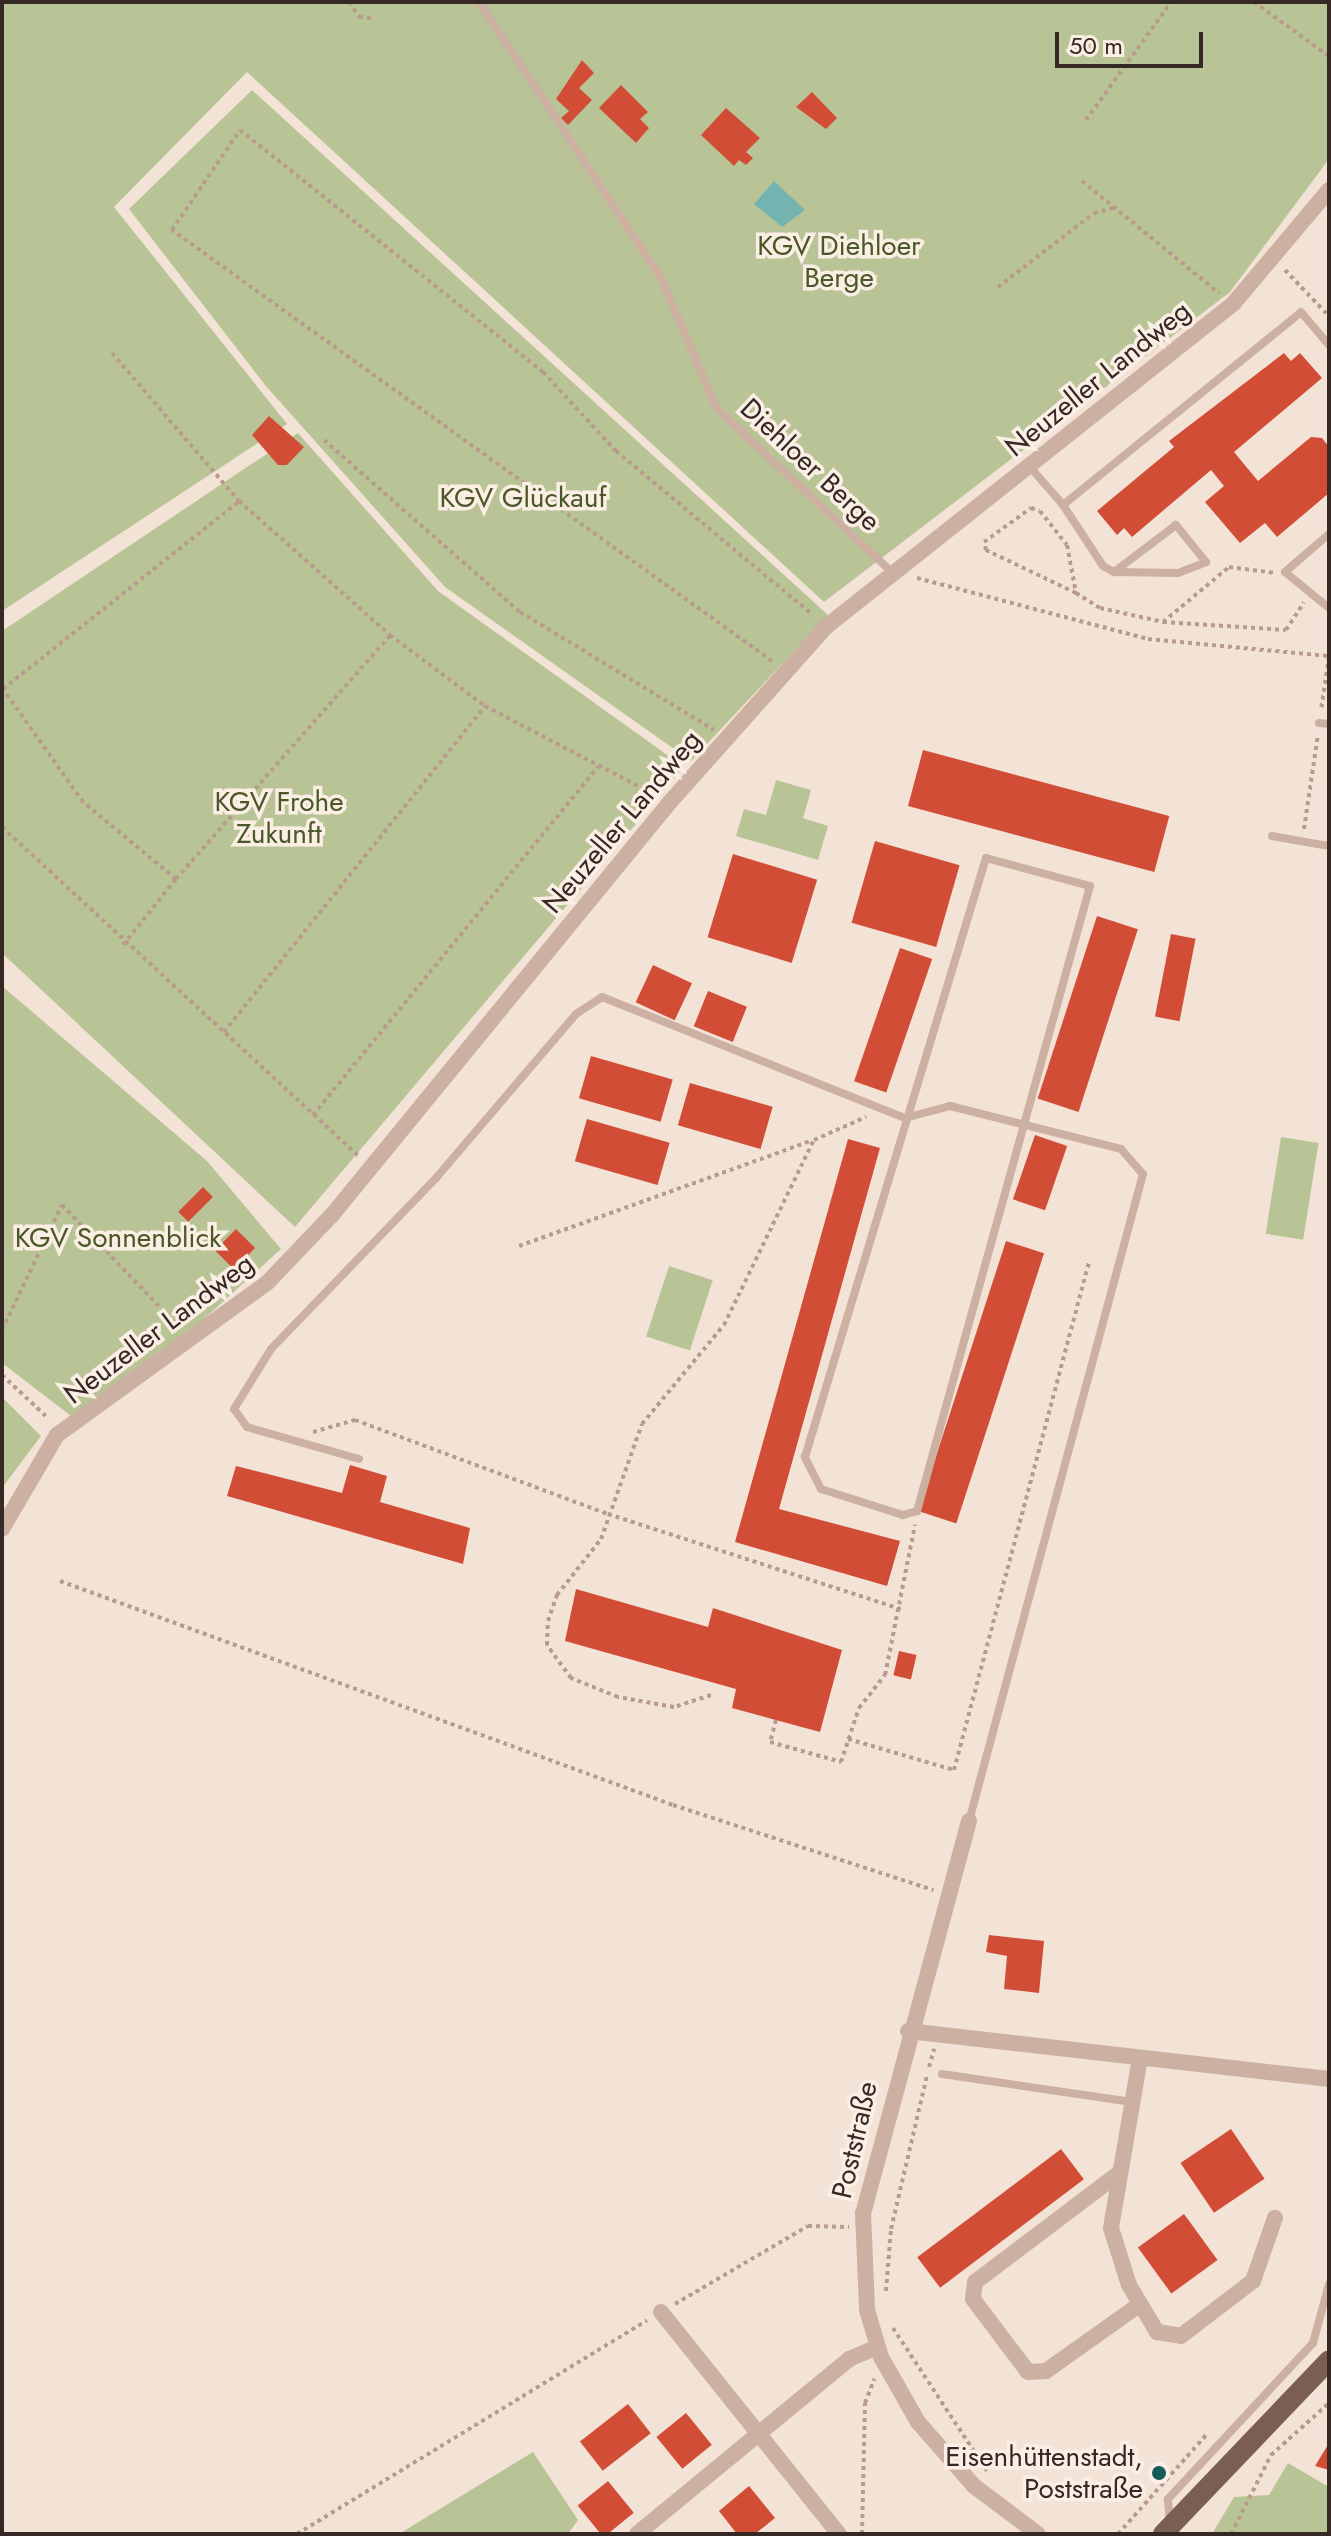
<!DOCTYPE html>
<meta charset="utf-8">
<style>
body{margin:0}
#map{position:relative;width:1331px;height:2536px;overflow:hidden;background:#f3e3d7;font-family:Jost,sans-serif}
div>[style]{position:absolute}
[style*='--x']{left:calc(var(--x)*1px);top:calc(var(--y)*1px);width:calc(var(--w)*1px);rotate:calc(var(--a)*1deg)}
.green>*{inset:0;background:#b9c496;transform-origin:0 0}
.water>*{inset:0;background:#73b3b0}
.building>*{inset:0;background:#d24d36;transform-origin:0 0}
.path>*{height:4px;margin-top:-2px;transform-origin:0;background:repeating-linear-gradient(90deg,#b89b8c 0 4px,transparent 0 8px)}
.service>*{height:8px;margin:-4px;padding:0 4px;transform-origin:4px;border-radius:4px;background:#ccb1a2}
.minor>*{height:16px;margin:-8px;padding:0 8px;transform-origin:8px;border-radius:8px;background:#ccb1a2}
.primary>*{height:20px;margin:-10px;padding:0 10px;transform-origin:10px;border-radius:10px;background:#7a5e54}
.dots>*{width:22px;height:22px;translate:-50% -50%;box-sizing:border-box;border:4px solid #fbeee4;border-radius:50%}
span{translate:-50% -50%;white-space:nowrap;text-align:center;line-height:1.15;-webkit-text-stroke:7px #fbeee4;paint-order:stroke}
.park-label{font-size:28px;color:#4a5727}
.street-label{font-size:28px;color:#362925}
.poi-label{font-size:28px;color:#362925}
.right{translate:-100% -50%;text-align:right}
.frame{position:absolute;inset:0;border:4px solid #362925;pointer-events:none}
.scale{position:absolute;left:1055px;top:32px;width:148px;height:36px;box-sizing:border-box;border:4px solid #362925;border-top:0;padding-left:10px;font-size:24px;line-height:28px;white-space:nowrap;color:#362925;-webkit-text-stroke:6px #fbeee4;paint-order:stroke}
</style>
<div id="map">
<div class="green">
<i style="clip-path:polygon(2px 2px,1329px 2px,1329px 159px,1230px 292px,824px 602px,247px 72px,114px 207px,287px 424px,2px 611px)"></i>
<i style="clip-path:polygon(252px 90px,828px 615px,691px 761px,445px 587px,265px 385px,129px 209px)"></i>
<i style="clip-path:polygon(298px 433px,438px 591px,684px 767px,295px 1227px,2px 953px,2px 631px)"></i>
<i style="clip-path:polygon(776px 780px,811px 790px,803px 818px,828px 826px,818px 860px,736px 836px,744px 809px,766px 815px)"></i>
<i style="clip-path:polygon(2px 986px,207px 1161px,281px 1249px,183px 1338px,71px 1416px,2px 1363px)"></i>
<i style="left:1281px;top:1137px;width:38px;height:98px;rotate:9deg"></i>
<i style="left:669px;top:1266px;width:46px;height:74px;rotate:18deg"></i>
<i style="clip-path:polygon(2px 1397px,41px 1436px,2px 1488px)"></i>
<i style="clip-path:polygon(533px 2452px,578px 2520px,568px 2534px,399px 2534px)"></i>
<i style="clip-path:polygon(1288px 2463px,1329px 2487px,1329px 2534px,1212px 2534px,1234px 2497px,1269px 2495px)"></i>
</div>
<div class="water">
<i style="clip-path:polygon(774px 181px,805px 210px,782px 227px,754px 204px)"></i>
</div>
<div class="building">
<i style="clip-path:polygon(582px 60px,594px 73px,579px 88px,592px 100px,568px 125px,561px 118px,569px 111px,556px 99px)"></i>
<i style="clip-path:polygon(621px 85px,648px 112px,640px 119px,649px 128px,636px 143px,599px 108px)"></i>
<i style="clip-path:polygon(812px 92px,837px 118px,826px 129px,796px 107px)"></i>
<i style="clip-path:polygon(726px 108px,760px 138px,746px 152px,753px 158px,746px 165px,739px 160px,734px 166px,701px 135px)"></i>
<i style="clip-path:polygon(1284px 353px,1291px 361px,1300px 353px,1322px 378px,1234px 452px,1258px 481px,1311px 437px,1322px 438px,1329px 447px,1329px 493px,1277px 537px,1265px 523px,1240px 543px,1205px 502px,1224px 486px,1211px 470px,1132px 537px,1124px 528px,1117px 535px,1097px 511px,1174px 447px,1169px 441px)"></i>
<i style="clip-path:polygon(269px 416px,304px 447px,287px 465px,278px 465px,252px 435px)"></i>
<i style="left:923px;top:750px;width:255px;height:58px;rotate:15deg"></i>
<i style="left:875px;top:841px;width:88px;height:85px;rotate:16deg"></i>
<i style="left:733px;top:854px;width:88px;height:87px;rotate:17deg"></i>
<i style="left:1097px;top:916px;width:43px;height:192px;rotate:18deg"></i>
<i style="left:1171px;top:934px;width:25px;height:84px;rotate:11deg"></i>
<i style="left:900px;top:948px;width:34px;height:141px;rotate:19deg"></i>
<i style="left:653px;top:965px;width:43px;height:41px;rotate:25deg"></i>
<i style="left:708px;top:991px;width:42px;height:38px;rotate:22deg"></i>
<i style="left:591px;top:1056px;width:85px;height:44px;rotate:16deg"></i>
<i style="left:690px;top:1083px;width:86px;height:44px;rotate:16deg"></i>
<i style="left:587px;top:1119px;width:86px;height:44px;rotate:16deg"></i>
<i style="left:1035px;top:1135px;width:34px;height:68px;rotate:19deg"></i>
<i style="clip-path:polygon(848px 1139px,880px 1148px,779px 1509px,900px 1541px,887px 1586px,735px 1542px)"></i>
<i style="left:203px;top:1187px;width:14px;height:35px;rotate:45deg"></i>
<i style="left:236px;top:1229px;width:27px;height:30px;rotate:45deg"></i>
<i style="left:1006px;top:1241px;width:40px;height:284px;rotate:18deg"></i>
<i style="clip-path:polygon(350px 1465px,387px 1476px,380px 1502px,470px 1528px,463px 1564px,227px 1496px,236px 1466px,342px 1493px)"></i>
<i style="clip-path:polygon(576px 1589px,708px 1627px,713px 1608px,842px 1650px,820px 1732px,732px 1708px,736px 1689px,565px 1641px)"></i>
<i style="left:899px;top:1651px;width:18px;height:25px;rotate:13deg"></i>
<i style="clip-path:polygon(989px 1935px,1044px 1941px,1039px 1993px,1004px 1989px,1007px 1956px,986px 1952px)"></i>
<i style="left:1231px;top:2129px;width:60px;height:61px;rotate:56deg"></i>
<i style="left:1061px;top:2149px;width:38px;height:180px;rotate:53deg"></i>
<i style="left:1184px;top:2214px;width:57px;height:57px;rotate:54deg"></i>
<i style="left:628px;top:2404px;width:37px;height:61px;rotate:52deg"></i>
<i style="left:686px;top:2413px;width:41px;height:38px;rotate:51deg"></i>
<i style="clip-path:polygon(1329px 2443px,1329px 2470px,1315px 2466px)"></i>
<i style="left:608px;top:2481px;width:41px;height:39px;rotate:51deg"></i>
<i style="clip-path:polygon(749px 2486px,775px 2518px,755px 2534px,737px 2534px,719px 2511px)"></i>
</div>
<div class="path">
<i style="--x:349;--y:2;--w:18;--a:56"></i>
<i style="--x:359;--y:17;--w:14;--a:4"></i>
<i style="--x:1254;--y:2;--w:92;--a:35.8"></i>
<i style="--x:1086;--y:120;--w:145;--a:-54.2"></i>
<i style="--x:1082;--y:181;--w:177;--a:39.3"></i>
<i style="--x:1285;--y:270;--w:64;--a:46.3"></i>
<i style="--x:998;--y:287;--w:121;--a:-37.6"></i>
<i style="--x:1094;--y:213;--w:23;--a:-15"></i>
<i style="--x:112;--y:353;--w:195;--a:49.4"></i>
<i style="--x:239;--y:501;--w:202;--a:41.6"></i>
<i style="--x:390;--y:635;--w:119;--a:36.8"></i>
<i style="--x:485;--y:706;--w:190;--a:27.6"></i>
<i style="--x:324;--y:440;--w:261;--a:41.3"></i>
<i style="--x:520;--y:612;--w:227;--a:31.3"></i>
<i style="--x:917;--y:578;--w:239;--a:14.8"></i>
<i style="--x:1148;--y:639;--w:182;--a:5.4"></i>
<i style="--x:1329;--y:656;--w:55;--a:98.4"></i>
<i style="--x:1076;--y:593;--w:100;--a:-154.5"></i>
<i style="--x:986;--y:550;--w:8;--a:-104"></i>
<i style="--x:984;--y:542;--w:58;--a:-35.9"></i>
<i style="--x:1031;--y:508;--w:9;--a:18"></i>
<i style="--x:1040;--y:511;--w:43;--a:51.5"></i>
<i style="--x:1067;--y:545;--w:49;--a:79.4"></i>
<i style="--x:1076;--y:593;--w:28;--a:32"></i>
<i style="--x:1100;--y:608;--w:65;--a:12.5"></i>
<i style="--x:1163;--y:622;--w:123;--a:3.7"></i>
<i style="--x:1286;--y:630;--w:33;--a:-57"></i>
<i style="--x:1163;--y:622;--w:86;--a:-39.8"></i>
<i style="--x:1229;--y:567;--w:46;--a:7.4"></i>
<i style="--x:772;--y:661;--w:739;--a:-144.31"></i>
<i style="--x:172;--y:230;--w:121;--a:-55.8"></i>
<i style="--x:240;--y:130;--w:388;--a:38.6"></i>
<i style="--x:543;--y:372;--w:108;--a:47.3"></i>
<i style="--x:616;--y:451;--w:256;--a:39.8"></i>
<i style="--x:2;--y:827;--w:486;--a:42.7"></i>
<i style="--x:1304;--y:829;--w:96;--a:-81.6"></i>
<i style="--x:176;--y:879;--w:325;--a:-48.7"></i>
<i style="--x:123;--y:945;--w:85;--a:-51.2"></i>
<i style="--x:176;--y:879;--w:121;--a:-140.4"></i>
<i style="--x:83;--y:802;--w:138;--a:-125.3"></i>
<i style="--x:3;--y:689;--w:302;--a:-38.5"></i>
<i style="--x:224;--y:1032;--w:418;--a:-51.3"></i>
<i style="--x:2;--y:1088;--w:1;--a:-90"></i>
<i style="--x:313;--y:1115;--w:450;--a:-50.7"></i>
<i style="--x:519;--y:1246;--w:310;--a:-19.8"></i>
<i style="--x:2;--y:1330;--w:139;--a:-64.4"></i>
<i style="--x:62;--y:1205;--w:169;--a:46.2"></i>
<i style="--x:2;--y:1375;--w:64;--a:43.1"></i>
<i style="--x:313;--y:1432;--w:44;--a:-15.9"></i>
<i style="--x:355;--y:1420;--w:270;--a:20.4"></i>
<i style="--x:608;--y:1514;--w:308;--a:18"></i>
<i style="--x:60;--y:1581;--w:653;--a:20.07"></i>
<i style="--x:673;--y:1805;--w:274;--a:18.1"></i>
<i style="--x:711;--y:1695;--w:39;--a:162"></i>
<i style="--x:674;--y:1707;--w:57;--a:-169.9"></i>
<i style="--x:618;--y:1697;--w:51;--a:-158"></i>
<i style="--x:571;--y:1678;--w:41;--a:-126"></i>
<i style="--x:547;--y:1645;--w:24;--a:-88"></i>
<i style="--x:548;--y:1621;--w:28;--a:-71"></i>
<i style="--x:557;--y:1595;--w:71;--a:-51.8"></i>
<i style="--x:601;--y:1539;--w:122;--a:-70.4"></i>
<i style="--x:642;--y:1424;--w:129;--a:-50.4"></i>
<i style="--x:724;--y:1325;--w:206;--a:-64.1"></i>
<i style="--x:814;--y:1140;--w:57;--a:-23.9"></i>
<i style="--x:776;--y:1720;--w:23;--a:105"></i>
<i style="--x:770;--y:1742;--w:74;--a:15.7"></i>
<i style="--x:841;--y:1762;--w:57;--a:-71.6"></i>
<i style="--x:859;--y:1708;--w:42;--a:-51.8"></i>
<i style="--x:885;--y:1675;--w:153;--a:-78.7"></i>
<i style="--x:848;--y:1739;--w:110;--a:16.3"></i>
<i style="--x:954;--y:1770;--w:526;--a:-75.12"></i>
<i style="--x:929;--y:2067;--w:19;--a:-74"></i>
<i style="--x:886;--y:2291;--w:62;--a:-85.4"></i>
<i style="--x:891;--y:2229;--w:157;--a:-76.8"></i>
<i style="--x:675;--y:2304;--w:154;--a:-30.4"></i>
<i style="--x:808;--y:2226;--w:41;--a:1.4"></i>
<i style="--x:893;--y:2328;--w:171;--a:56.7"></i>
<i style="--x:297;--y:2534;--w:410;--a:-31.4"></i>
<i style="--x:862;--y:2534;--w:131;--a:-88.7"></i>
<i style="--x:865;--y:2403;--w:26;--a:-69"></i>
<i style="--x:1118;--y:2534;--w:134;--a:-48.3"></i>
<i style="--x:1231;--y:2534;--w:89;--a:-63.1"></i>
<i style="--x:1271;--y:2455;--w:78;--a:-41.9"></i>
</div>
<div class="service">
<i style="--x:479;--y:2;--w:331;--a:56.6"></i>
<i style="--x:661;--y:278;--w:142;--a:66.9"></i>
<i style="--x:717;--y:409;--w:238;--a:43"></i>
<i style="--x:1030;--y:467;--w:50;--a:49"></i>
<i style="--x:1063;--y:505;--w:306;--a:-39"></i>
<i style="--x:1301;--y:312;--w:43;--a:49.7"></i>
<i style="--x:1063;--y:505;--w:73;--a:56.7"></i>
<i style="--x:1103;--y:566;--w:13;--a:29"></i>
<i style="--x:1114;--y:572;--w:64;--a:0.9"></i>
<i style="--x:1178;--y:573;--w:30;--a:-21"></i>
<i style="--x:1206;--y:562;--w:48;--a:-129"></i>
<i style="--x:1176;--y:525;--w:78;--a:142.8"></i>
<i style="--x:1329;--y:534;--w:58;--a:139.2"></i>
<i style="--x:1285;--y:572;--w:57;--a:39.3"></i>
<i style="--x:1319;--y:723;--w:10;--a:6"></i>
<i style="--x:1272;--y:836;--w:58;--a:10"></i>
<i style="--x:986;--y:858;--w:108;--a:15.1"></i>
<i style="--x:1090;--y:886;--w:649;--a:105.47"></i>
<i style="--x:917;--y:1511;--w:15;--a:164"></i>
<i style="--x:903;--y:1515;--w:86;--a:-162.4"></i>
<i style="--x:821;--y:1489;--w:36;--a:-117"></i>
<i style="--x:805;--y:1457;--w:626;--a:-73.19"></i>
<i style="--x:359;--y:1459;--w:116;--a:-164.1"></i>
<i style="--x:247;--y:1427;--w:22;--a:-126"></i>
<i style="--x:234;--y:1409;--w:70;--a:-58.3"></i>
<i style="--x:271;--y:1349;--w:238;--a:-46"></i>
<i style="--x:436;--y:1178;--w:216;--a:-49.5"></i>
<i style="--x:576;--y:1014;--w:31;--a:-33"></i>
<i style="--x:602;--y:997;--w:326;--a:21.8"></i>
<i style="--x:905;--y:1118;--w:47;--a:-14.9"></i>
<i style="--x:950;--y:1106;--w:176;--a:14.1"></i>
<i style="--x:1121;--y:1149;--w:33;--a:49"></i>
<i style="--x:1143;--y:1174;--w:670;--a:105.05"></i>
<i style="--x:942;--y:2074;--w:192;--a:8.4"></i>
<i style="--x:1170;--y:2523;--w:24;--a:-95"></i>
<i style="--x:1168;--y:2499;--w:213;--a:-47.1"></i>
<i style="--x:1313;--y:2343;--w:61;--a:-74.8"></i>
</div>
<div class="minor">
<i style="--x:2;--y:1529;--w:109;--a:-59.7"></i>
<i style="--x:57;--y:1435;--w:259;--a:-35.9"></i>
<i style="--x:267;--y:1283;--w:94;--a:-46.3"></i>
<i style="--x:332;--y:1215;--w:534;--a:-50.7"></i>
<i style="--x:670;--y:802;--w:236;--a:-48.3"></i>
<i style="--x:827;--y:626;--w:518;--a:-38.42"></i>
<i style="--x:1233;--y:304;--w:149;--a:-49.9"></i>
<i style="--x:969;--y:1821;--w:406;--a:105.1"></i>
<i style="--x:863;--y:2213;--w:97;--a:87.6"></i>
<i style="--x:867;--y:2310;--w:49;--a:73.4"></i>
<i style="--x:881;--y:2357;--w:75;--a:60.4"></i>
<i style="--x:918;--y:2422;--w:85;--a:48.8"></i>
<i style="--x:974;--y:2486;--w:80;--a:36.9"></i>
<i style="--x:908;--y:2031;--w:424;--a:6.5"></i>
<i style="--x:1140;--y:2058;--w:172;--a:99.7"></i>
<i style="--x:1111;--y:2228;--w:60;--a:72.5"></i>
<i style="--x:1129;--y:2285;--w:55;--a:59.2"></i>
<i style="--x:1157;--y:2332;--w:24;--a:9"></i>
<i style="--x:1181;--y:2336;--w:91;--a:-37.4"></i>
<i style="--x:1253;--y:2281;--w:67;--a:-70.8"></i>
<i style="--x:1118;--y:2174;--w:179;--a:142.9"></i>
<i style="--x:975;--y:2282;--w:17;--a:97"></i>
<i style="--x:973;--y:2299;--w:91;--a:53"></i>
<i style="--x:1028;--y:2372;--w:18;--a:-3"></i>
<i style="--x:1046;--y:2371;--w:114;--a:-35.4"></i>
<i style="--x:661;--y:2312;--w:285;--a:51.3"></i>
<i style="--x:637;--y:2534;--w:275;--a:-39.5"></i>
<i style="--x:849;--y:2359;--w:30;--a:-23"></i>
</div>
<div class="primary">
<i style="--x:1163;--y:2534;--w:240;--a:-46.3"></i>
</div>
<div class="dots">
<i style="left:1159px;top:2473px;background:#175c5a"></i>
</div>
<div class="park-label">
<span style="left:839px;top:262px">KGV Diehloer<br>Berge</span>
<span style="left:523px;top:498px">KGV Glückauf</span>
<span style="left:279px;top:818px">KGV Frohe<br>Zukunft</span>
<span style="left:118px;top:1238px">KGV Sonnenblick</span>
</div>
<div class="street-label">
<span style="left:1098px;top:379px;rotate:-39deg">Neuzeller Landweg</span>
<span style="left:810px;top:465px;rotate:43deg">Diehloer Berge</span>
<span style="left:622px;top:822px;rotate:-50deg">Neuzeller Landweg</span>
<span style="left:159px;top:1329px;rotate:-37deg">Neuzeller Landweg</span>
<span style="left:855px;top:2140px;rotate:-77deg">Poststraße</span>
</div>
<div class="poi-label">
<span class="right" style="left:1143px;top:2473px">Eisenhüttenstadt,<br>Poststraße</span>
</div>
<div class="frame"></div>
<div class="scale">50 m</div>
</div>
